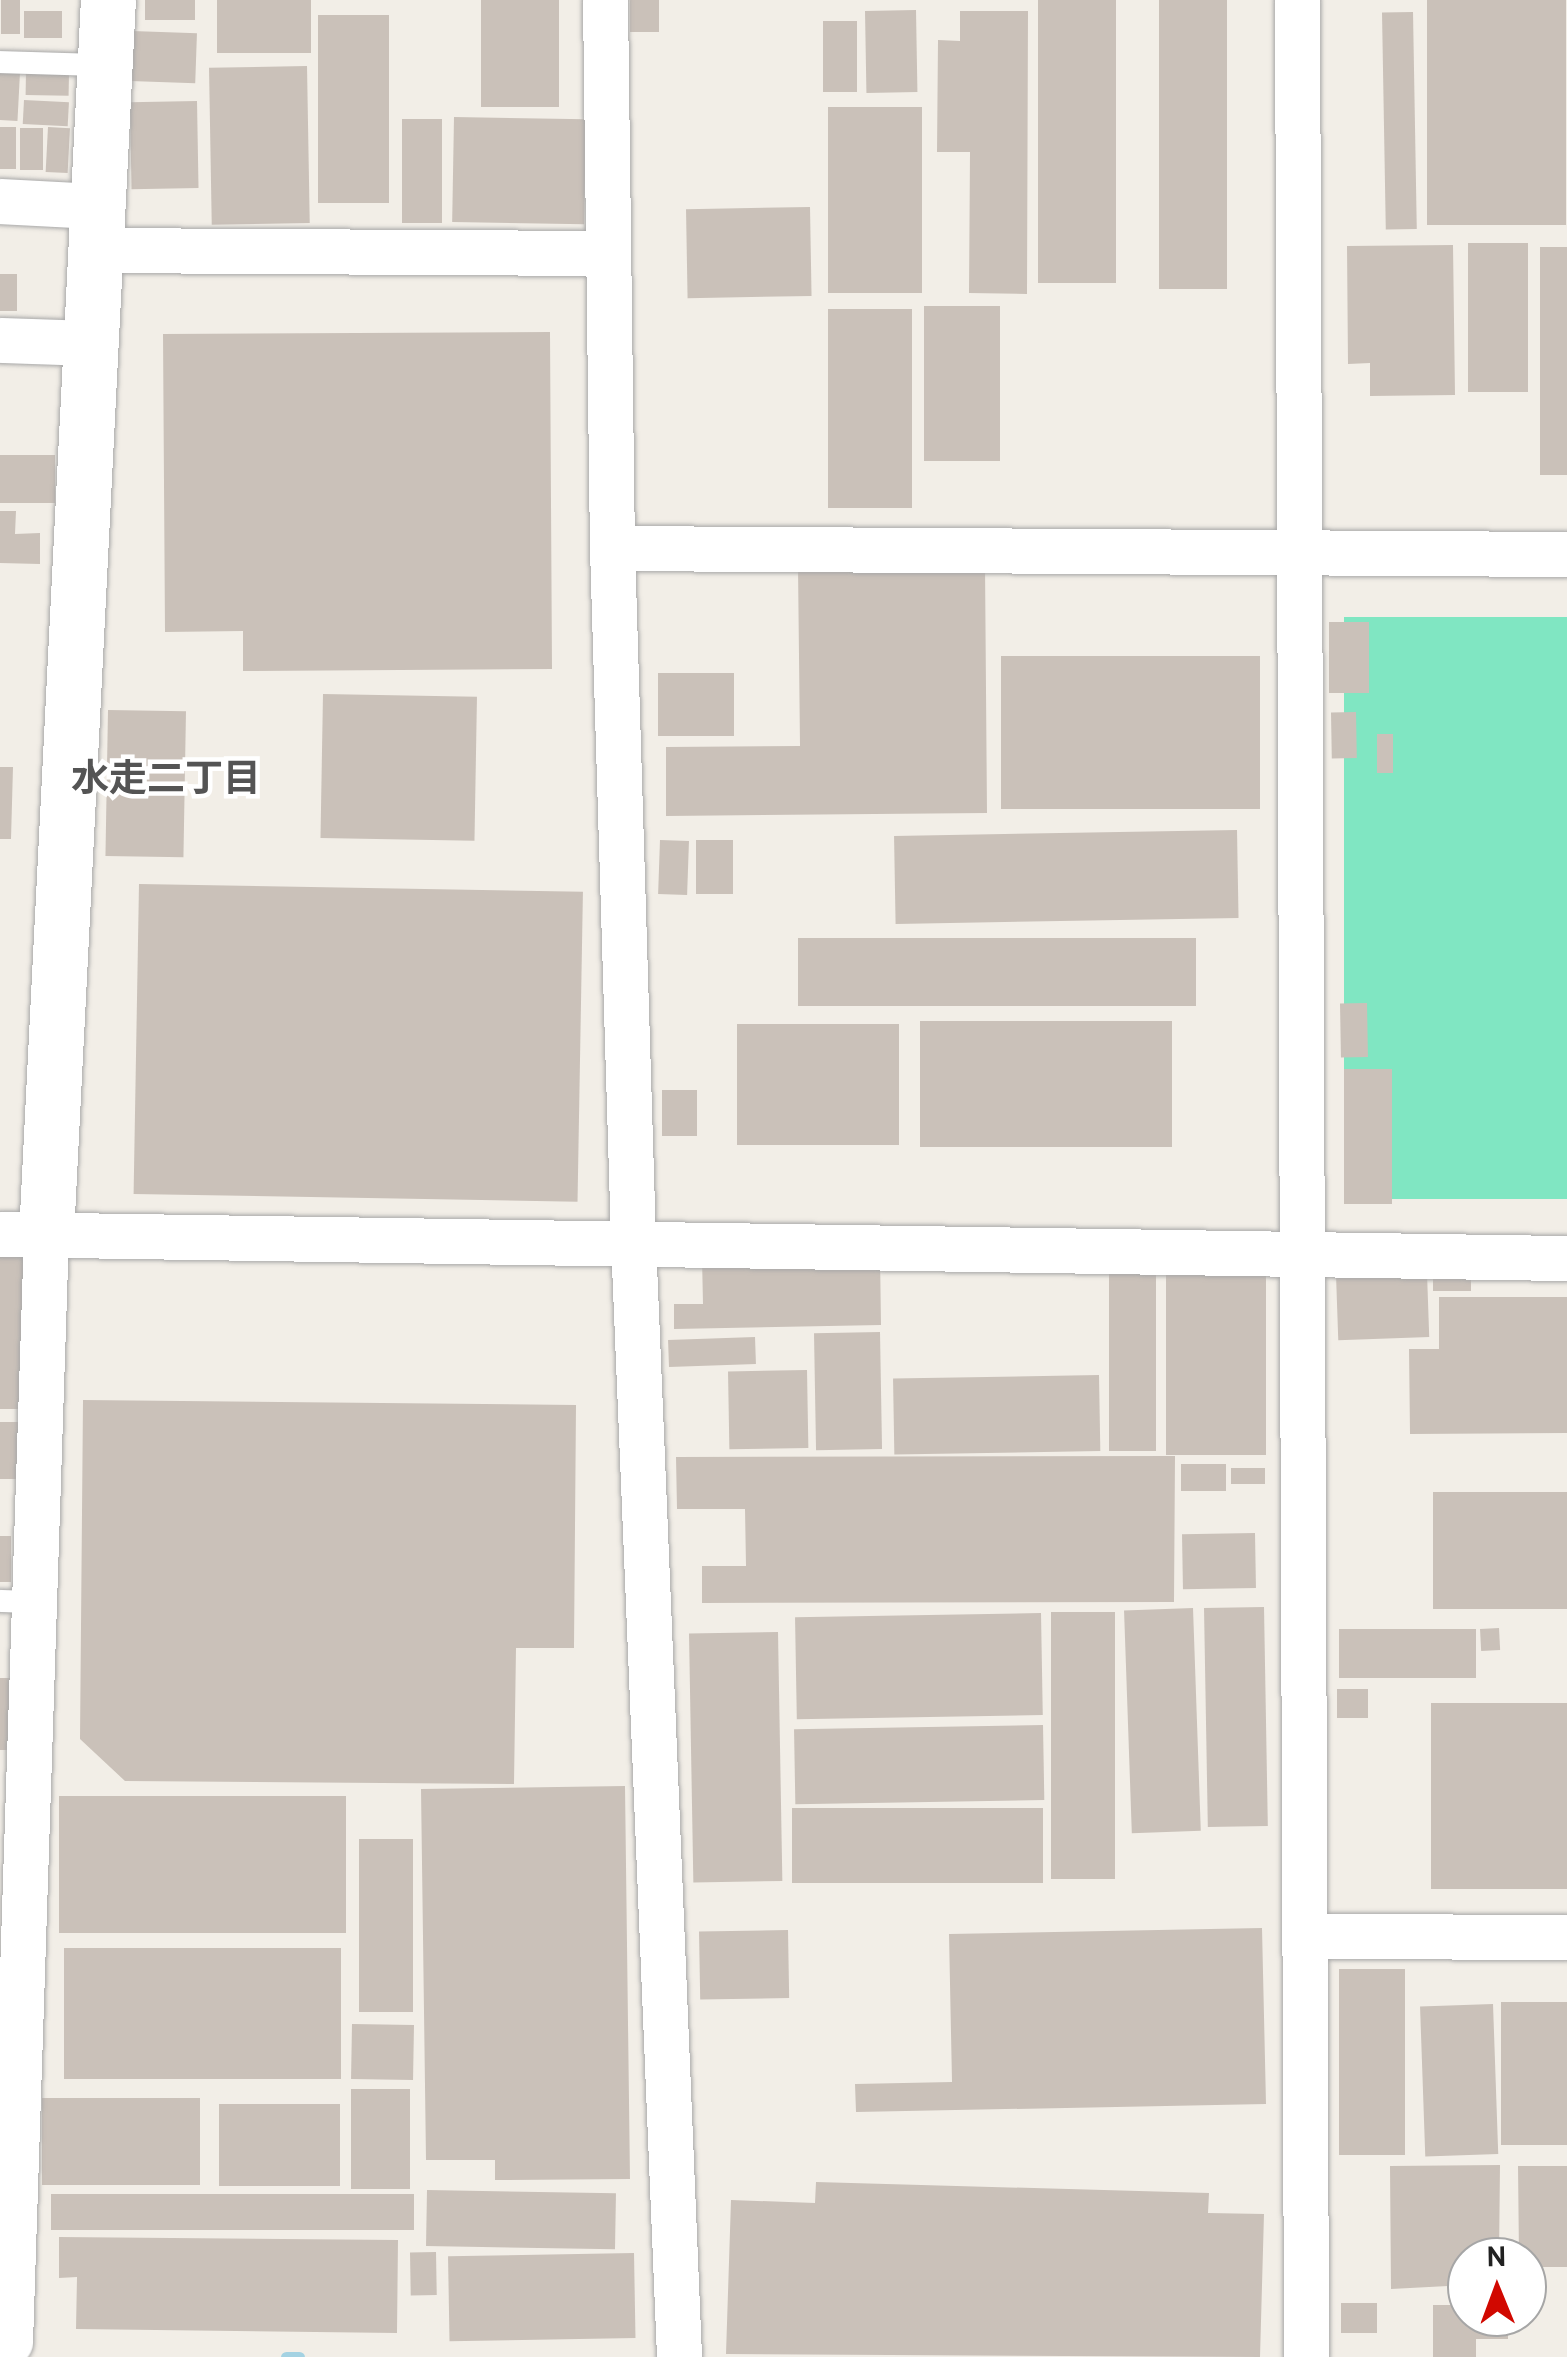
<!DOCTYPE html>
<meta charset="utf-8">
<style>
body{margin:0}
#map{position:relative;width:1567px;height:2357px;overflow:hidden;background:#f2eee7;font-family:Overpass,"Noto Sans JP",sans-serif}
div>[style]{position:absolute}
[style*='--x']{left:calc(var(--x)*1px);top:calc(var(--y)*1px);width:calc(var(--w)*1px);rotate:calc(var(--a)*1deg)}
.pitch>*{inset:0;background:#80e6c2;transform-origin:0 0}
.stream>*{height:11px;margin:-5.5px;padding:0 5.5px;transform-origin:5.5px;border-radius:5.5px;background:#a4d2e2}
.building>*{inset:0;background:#cac1b9;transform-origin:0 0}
.roads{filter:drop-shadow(0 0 2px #a8a8a8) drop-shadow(0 0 2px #a8a8a8)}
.service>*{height:22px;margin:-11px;padding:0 11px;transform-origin:11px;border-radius:11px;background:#fff}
.minor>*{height:45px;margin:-22.5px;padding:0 22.5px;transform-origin:22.5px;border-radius:22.5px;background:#fff}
.tertiary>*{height:55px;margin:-27.5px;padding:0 27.5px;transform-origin:27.5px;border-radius:27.5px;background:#fff}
span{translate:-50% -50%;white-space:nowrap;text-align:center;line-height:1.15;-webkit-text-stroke:9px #fff;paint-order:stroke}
.neighbourhood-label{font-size:38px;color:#545454;font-weight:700}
.north{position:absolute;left:1447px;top:2237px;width:100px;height:100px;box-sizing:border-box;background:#fff;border:2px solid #a6a6a6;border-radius:50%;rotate:359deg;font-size:28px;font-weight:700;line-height:40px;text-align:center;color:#212121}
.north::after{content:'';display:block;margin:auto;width:35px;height:45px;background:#d10800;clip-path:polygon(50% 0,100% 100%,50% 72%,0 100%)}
</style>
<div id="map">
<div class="pitch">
<i style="left:1567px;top:617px;width:582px;height:223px;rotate:90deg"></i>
</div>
<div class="stream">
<i style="--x:286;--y:2357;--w:13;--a:0"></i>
</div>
<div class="building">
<i style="left:1px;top:0;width:19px;height:34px"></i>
<i style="left:145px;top:0;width:50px;height:20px"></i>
<i style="left:217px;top:0;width:94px;height:53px"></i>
<i style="left:481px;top:0;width:78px;height:107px"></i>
<i style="left:630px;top:0;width:29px;height:32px"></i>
<i style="left:1038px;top:0;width:78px;height:283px"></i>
<i style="left:1159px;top:0;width:68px;height:289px"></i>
<i style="left:1427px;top:0;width:139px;height:225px"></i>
<i style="left:916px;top:10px;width:82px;height:51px;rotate:89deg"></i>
<i style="left:24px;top:11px;width:38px;height:27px"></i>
<i style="clip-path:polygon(960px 11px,1028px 11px,1027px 294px,969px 293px,970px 152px,937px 152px,938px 40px,960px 41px)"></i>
<i style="left:1413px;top:12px;width:217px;height:31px;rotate:89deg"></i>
<i style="left:318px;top:15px;width:71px;height:188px"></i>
<i style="left:823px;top:21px;width:34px;height:71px"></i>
<i style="left:132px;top:31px;width:65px;height:50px;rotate:2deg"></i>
<i style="left:307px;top:66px;width:157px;height:98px;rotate:89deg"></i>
<i style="left:0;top:72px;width:20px;height:48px;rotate:3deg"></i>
<i style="left:26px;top:72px;width:43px;height:23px;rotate:1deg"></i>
<i style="left:24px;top:100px;width:45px;height:24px;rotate:3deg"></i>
<i style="left:197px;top:101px;width:87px;height:67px;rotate:89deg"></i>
<i style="left:828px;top:107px;width:94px;height:186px"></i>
<i style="left:454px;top:117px;width:132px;height:105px;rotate:1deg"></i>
<i style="left:402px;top:119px;width:40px;height:104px"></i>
<i style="left:0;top:127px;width:16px;height:42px"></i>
<i style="left:48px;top:127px;width:22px;height:45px;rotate:3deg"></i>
<i style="left:20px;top:128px;width:23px;height:42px"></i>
<i style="left:810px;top:207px;width:89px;height:124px;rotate:89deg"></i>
<i style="left:1468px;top:243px;width:60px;height:149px"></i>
<i style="clip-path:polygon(1453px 245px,1455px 395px,1370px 396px,1370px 363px,1348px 364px,1347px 246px)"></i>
<i style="left:1540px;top:247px;width:27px;height:228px"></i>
<i style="left:0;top:274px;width:17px;height:37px"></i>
<i style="left:924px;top:306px;width:76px;height:155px"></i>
<i style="left:828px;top:309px;width:84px;height:199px"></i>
<i style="clip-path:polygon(550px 332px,552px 669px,243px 671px,243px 631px,165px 632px,163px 334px)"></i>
<i style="left:0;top:455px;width:55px;height:48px"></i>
<i style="clip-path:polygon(0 511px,16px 511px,15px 534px,40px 533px,40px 564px,0 563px)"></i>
<i style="clip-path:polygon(985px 565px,987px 813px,666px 816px,666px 747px,800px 746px,798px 567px)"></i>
<i style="left:1329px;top:622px;width:40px;height:71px"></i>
<i style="left:1260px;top:656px;width:153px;height:259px;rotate:90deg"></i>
<i style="left:734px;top:673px;width:63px;height:76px;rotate:90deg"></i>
<i style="left:323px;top:694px;width:154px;height:144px;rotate:1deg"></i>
<i style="left:108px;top:710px;width:78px;height:146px;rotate:1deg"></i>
<i style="left:1356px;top:712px;width:46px;height:25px;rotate:89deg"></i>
<i style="left:1377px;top:734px;width:16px;height:39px"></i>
<i style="clip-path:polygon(0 767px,13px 767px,11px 839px,0 839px)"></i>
<i style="left:1237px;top:830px;width:88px;height:343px;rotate:89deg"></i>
<i style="left:660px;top:840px;width:29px;height:54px;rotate:2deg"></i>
<i style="left:696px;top:840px;width:37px;height:54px"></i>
<i style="left:139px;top:884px;width:444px;height:310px;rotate:1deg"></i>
<i style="left:798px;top:938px;width:398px;height:68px"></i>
<i style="left:1367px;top:1003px;width:54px;height:27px;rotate:89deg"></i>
<i style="left:920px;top:1021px;width:252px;height:126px"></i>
<i style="left:899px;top:1024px;width:121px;height:162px;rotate:90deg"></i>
<i style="left:1344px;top:1069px;width:48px;height:135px"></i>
<i style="left:662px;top:1090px;width:35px;height:46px"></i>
<i style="left:0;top:1244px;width:33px;height:165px"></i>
<i style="clip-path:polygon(880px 1255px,881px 1325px,674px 1329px,674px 1304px,703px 1304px,702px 1258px)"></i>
<i style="left:1156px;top:1264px;width:187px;height:47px;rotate:90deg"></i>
<i style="left:1471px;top:1272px;width:19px;height:38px;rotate:90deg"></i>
<i style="left:1166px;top:1273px;width:100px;height:182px"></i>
<i style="left:1427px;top:1273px;width:64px;height:91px;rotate:88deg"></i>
<i style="clip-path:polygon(1439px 1297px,1567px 1297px,1567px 1433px,1410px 1434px,1409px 1349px,1439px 1349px)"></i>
<i style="left:880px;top:1332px;width:117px;height:66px;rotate:89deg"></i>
<i style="left:755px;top:1337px;width:27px;height:87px;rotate:88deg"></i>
<i style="left:807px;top:1370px;width:78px;height:79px;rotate:89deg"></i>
<i style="left:1099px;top:1375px;width:76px;height:206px;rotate:89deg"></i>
<i style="clip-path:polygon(83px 1400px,576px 1405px,574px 1648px,516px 1648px,514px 1784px,125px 1781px,80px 1739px)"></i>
<i style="left:0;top:1422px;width:28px;height:57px"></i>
<i style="clip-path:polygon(1175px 1456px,1174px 1602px,702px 1603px,702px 1566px,746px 1566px,745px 1509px,677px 1509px,676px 1457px)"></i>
<i style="left:1181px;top:1464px;width:45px;height:27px"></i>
<i style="left:1231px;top:1468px;width:34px;height:16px"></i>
<i style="left:1433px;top:1492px;width:134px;height:117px"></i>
<i style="left:1255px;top:1533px;width:55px;height:73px;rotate:89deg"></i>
<i style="left:0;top:1536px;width:11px;height:46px"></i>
<i style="left:1264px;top:1607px;width:219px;height:60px;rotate:89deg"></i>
<i style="left:1193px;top:1608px;width:223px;height:69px;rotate:88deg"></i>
<i style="left:1051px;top:1612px;width:64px;height:267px"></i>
<i style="left:1041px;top:1613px;width:102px;height:246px;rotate:89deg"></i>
<i style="left:1499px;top:1628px;width:22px;height:19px;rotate:87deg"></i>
<i style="left:1476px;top:1629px;width:49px;height:137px;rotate:90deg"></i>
<i style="left:778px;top:1632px;width:249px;height:89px;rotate:89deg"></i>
<i style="left:0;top:1678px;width:18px;height:72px"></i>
<i style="left:1368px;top:1689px;width:29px;height:31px;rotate:90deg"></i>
<i style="left:1567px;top:1703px;width:186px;height:136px;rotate:90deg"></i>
<i style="left:1043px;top:1725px;width:75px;height:249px;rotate:89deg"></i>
<i style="clip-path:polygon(625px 1786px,630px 2179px,495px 2180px,495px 2160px,426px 2160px,421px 1789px)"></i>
<i style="left:59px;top:1796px;width:287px;height:137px"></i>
<i style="left:792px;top:1808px;width:251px;height:75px"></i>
<i style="left:413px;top:1839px;width:173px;height:54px;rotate:90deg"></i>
<i style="clip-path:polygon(1262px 1928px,1266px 2104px,856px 2112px,855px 2084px,952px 2082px,949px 1934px)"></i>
<i style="left:788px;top:1930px;width:68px;height:89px;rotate:89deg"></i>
<i style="left:64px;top:1948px;width:277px;height:131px"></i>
<i style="left:1339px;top:1969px;width:66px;height:186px"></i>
<i style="left:1567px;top:2002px;width:143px;height:66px;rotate:90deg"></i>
<i style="left:1493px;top:2004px;width:150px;height:73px;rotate:88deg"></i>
<i style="left:352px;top:2024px;width:62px;height:55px;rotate:1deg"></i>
<i style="left:410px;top:2089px;width:100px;height:59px;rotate:90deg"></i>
<i style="left:42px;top:2098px;width:158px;height:87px"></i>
<i style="left:219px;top:2104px;width:121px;height:82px"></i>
<i style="clip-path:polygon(1500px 2165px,1499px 2257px,1467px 2257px,1467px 2285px,1391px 2289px,1390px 2166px)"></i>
<i style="clip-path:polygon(1518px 2166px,1567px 2166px,1567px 2267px,1527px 2267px,1527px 2257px,1519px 2257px)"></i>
<i style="clip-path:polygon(816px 2182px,1209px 2193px,1208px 2213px,1264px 2214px,1260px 2357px,726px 2354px,731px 2200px,815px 2203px)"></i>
<i style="left:427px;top:2190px;width:189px;height:56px;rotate:1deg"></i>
<i style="left:51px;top:2194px;width:363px;height:36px"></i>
<i style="clip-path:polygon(59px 2237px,398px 2240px,397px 2333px,76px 2329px,77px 2277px,59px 2278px)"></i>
<i style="left:436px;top:2252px;width:43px;height:26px;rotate:89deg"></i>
<i style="left:634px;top:2253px;width:85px;height:186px;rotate:89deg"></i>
<i style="left:1341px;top:2303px;width:36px;height:30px"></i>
<i style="clip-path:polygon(1433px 2305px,1467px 2305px,1467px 2317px,1508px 2317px,1508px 2339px,1476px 2339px,1476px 2357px,1433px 2357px)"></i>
</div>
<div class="roads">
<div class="service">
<i style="--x:0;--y:62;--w:104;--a:1.7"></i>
<i style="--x:0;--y:1601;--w:37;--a:2"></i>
</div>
<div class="minor">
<i style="--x:605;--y:0;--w:548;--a:89.27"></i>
<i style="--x:612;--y:548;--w:955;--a:0.36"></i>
<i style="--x:1297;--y:0;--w:2357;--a:89.78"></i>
<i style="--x:0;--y:201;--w:96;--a:3"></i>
<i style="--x:95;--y:250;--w:513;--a:0.34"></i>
<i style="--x:0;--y:340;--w:90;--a:1.9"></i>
<i style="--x:612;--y:548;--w:692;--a:88.26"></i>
<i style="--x:633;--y:1240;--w:1118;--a:87.64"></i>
<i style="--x:0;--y:1234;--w:1567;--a:0.88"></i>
<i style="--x:1306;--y:1936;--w:261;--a:0.2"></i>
<i style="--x:10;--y:2342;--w:1108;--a:-88.14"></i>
</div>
<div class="tertiary">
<i style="--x:46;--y:1235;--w:1237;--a:-87.13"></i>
</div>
</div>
<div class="neighbourhood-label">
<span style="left:166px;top:782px">水走二丁目</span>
</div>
<div class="north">N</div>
</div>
